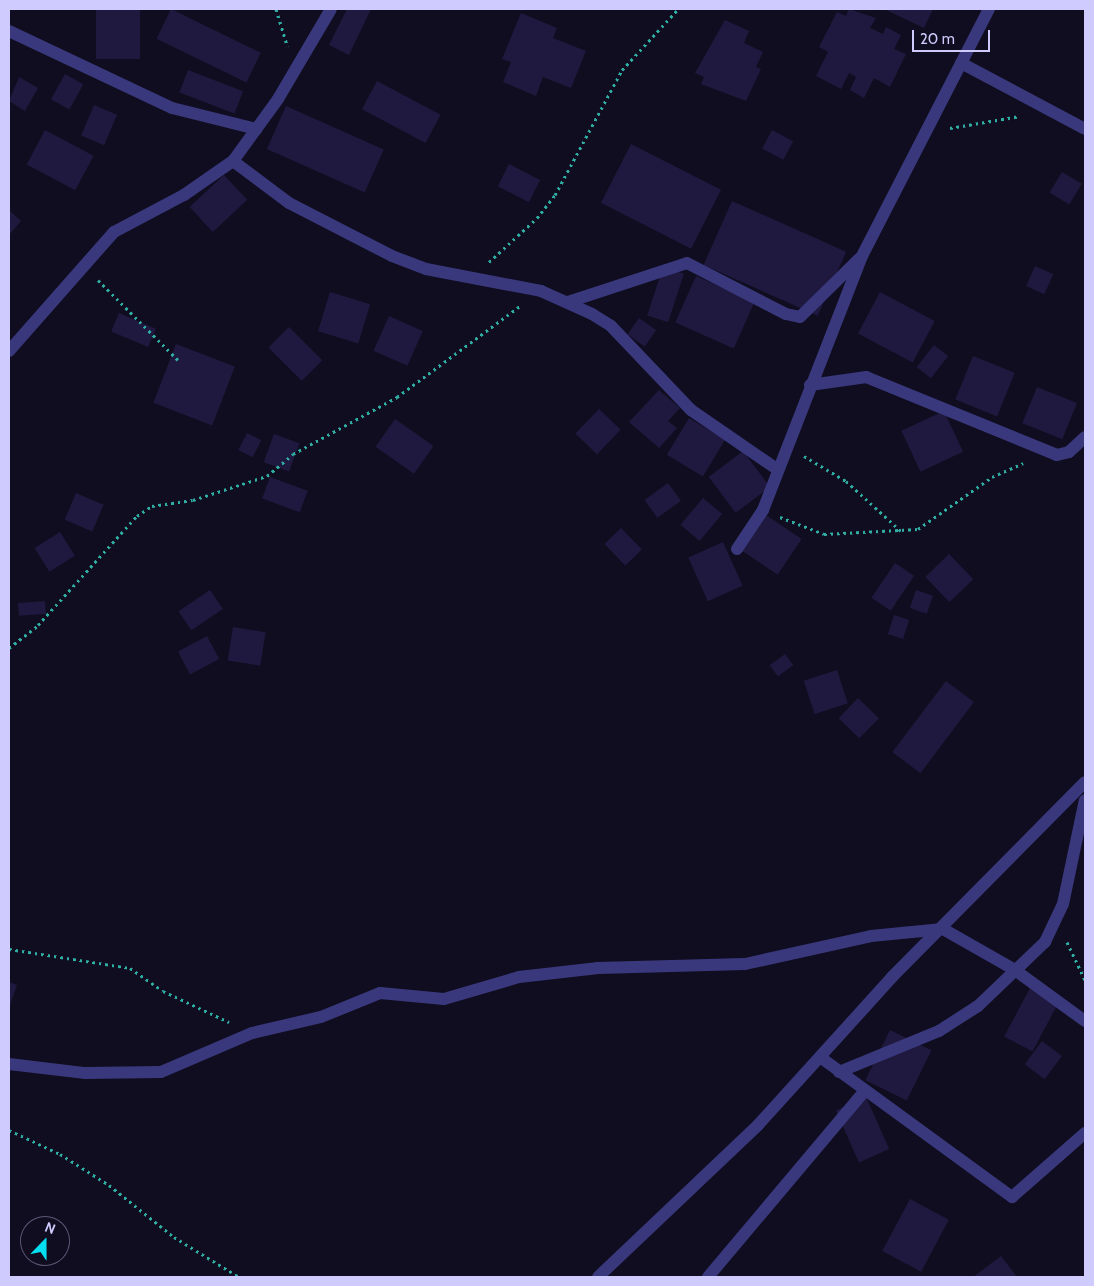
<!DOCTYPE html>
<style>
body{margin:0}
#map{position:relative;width:1094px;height:1286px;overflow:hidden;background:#0f0d1f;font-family:Cabin,sans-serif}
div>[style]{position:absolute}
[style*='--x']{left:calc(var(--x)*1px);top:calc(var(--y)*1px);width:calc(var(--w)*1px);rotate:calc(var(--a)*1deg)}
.building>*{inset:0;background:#20193f;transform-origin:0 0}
.path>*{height:3px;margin-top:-1.5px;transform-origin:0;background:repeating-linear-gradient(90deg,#2faea4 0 2.5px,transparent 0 6.5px)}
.street>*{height:12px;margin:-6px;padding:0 6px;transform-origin:6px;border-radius:6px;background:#3a387d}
span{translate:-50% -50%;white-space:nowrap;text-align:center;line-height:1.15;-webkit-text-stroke:4px #0f0d1f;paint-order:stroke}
.frame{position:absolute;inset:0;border:10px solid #d0cbfe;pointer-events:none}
.north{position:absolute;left:20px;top:1216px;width:50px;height:50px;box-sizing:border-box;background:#0f0d1f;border:1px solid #5c5978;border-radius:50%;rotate:22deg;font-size:14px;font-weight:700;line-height:20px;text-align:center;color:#d0cbfe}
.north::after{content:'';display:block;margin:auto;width:18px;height:22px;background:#04def1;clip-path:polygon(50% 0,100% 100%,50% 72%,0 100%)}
.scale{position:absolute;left:912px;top:30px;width:78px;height:22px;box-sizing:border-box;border:2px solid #d0cbfe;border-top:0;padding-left:6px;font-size:15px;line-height:18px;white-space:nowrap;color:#d0cbfe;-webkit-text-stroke:4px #0f0d1f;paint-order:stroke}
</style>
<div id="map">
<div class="building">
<i style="left:96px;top:9px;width:44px;height:50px"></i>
<i style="left:171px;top:9px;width:100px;height:33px;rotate:26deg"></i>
<i style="clip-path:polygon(347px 9px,371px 9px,349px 55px,329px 45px)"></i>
<i style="clip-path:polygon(849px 9px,876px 18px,870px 28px,883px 34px,886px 27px,901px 35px,894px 49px,906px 54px,890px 87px,874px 78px,864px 98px,850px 90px,856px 77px,849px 73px,841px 89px,816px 76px,828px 52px,819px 47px,837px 12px,846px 16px)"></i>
<i style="clip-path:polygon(884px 9px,933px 9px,924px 28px)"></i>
<i style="clip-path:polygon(521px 13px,557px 28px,553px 38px,586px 51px,571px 88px,543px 77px,536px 96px,503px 82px,511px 62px,502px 59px)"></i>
<i style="clip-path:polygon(725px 20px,749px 31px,744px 43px,763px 52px,756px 67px,761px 69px,746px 101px,701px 84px,704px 77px,695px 73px)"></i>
<i style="left:188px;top:70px;width:59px;height:24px;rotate:21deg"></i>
<i style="left:65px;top:74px;width:21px;height:29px;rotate:29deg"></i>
<i style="clip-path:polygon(19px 77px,38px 88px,25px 111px,9px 101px)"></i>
<i style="left:377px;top:81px;width:72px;height:32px;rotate:28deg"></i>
<i style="left:94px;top:105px;width:25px;height:33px;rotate:23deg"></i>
<i style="left:286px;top:106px;width:107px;height:47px;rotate:24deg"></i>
<i style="left:45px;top:130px;width:55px;height:39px;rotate:28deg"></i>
<i style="left:772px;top:130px;width:24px;height:21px;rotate:28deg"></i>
<i style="left:631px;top:144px;width:101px;height:66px;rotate:27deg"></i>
<i style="left:509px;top:164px;width:35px;height:25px;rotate:27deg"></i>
<i style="left:1062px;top:172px;width:23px;height:24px;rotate:31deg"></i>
<i style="left:224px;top:175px;width:34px;height:47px;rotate:47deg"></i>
<i style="left:732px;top:201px;width:125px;height:70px;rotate:24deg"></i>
<i style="clip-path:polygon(9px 210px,21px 221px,9px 235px)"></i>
<i style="left:1035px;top:266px;width:20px;height:22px;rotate:24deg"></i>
<i style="left:663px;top:267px;width:22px;height:51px;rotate:18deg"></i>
<i style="left:696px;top:276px;width:64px;height:51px;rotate:24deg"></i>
<i style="left:330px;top:292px;width:42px;height:41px;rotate:17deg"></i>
<i style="left:880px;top:292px;width:62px;height:47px;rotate:28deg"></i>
<i style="left:119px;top:313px;width:40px;height:20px;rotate:23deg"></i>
<i style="left:389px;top:316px;width:37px;height:38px;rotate:24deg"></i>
<i style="left:639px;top:318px;width:21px;height:20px;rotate:35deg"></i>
<i style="left:289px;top:327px;width:47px;height:29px;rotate:45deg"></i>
<i style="left:176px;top:344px;width:63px;height:63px;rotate:21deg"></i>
<i style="left:934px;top:345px;width:18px;height:28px;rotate:38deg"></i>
<i style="left:973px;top:356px;width:45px;height:47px;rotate:22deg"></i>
<i style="left:1037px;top:387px;width:43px;height:39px;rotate:22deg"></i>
<i style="clip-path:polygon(659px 390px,680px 408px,668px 421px,677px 428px,659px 448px,629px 422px)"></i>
<i style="left:599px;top:409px;width:30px;height:34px;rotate:44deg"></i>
<i style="left:944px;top:411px;width:45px;height:47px;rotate:65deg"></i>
<i style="left:689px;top:418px;width:42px;height:43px;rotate:31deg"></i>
<i style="left:395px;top:419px;width:47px;height:34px;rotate:35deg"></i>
<i style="left:247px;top:433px;width:16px;height:19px;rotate:27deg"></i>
<i style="left:274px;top:434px;width:27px;height:30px;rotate:20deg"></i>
<i style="left:743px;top:451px;width:45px;height:43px;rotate:53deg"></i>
<i style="left:270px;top:477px;width:40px;height:23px;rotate:20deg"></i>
<i style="left:668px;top:483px;width:22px;height:29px;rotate:54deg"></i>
<i style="left:76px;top:493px;width:30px;height:29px;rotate:23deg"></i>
<i style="left:703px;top:498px;width:25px;height:35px;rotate:40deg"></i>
<i style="left:766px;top:515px;width:43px;height:43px;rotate:34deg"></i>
<i style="left:621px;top:528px;width:30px;height:23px;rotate:46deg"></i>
<i style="left:60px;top:532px;width:28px;height:30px;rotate:58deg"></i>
<i style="left:723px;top:542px;width:48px;height:38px;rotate:66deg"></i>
<i style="left:949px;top:554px;width:35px;height:33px;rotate:46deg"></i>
<i style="left:895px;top:563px;width:23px;height:42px;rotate:34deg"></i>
<i style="left:210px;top:590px;width:23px;height:38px;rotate:56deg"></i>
<i style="left:916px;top:590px;width:18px;height:19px;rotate:19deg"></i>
<i style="left:45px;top:601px;width:13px;height:27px;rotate:86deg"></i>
<i style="left:894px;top:615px;width:16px;height:20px;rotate:18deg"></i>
<i style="left:233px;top:627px;width:33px;height:34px;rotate:9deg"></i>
<i style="left:207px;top:636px;width:26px;height:33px;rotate:62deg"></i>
<i style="left:785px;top:654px;width:14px;height:19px;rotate:54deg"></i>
<i style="left:837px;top:670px;width:35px;height:35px;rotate:72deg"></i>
<i style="left:946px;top:681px;width:35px;height:89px;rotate:37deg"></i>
<i style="left:858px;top:698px;width:29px;height:28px;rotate:44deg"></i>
<i style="clip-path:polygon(9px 982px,17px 985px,9px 1008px)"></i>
<i style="left:1030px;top:988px;width:32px;height:55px;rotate:28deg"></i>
<i style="left:890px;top:1030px;width:46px;height:56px;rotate:26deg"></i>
<i style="left:1042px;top:1041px;width:25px;height:29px;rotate:37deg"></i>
<i style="left:866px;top:1097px;width:57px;height:33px;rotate:66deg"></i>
<i style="left:910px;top:1199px;width:44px;height:59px;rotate:28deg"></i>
<i style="clip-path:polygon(1001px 1256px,1017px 1277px,973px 1277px)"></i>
</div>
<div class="path">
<i style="--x:276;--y:9;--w:39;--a:73"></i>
<i style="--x:950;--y:128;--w:71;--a:-9.7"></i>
<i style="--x:489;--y:262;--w:65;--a:-42.5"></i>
<i style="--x:537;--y:218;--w:29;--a:-52"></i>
<i style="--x:555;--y:195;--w:142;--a:-61.8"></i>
<i style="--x:622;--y:70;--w:83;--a:-47.4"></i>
<i style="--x:98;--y:280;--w:113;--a:45"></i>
<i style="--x:804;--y:456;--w:49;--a:30.8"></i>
<i style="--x:846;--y:481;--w:74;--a:42.3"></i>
<i style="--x:780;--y:517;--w:47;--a:21.1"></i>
<i style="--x:824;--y:534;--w:94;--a:-3"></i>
<i style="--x:918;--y:529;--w:90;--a:-35.1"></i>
<i style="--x:992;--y:477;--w:34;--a:-24"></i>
<i style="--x:9;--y:648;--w:37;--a:-38"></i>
<i style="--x:38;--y:625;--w:147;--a:-47.8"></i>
<i style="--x:137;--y:516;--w:18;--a:-34"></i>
<i style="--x:152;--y:506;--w:41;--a:-8.3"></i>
<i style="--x:193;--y:500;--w:78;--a:-18"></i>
<i style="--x:267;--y:476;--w:34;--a:-40"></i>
<i style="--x:293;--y:454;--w:119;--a:-28.7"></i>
<i style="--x:397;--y:397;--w:153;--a:-36.5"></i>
<i style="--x:1067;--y:942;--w:42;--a:64.7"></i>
<i style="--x:9;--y:949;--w:122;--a:8.9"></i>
<i style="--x:130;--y:968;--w:40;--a:34.9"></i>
<i style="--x:163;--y:991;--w:73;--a:25.2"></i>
<i style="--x:9;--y:1130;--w:56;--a:25.2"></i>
<i style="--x:60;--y:1154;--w:58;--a:32.3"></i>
<i style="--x:109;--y:1185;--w:83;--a:38.7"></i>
<i style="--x:174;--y:1237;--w:76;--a:31.6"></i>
</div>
<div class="street">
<i style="--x:9;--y:31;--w:180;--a:25.3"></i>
<i style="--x:172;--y:108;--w:87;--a:14"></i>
<i style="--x:961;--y:63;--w:140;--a:28"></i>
<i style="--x:233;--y:161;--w:70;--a:36.9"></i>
<i style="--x:289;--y:203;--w:116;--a:27.2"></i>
<i style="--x:392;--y:256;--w:36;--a:21"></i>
<i style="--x:426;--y:269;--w:117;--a:10.8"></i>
<i style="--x:541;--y:291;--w:56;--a:24.3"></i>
<i style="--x:592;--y:314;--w:22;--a:32"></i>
<i style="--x:611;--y:326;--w:116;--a:46.4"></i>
<i style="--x:691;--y:410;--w:104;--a:34.5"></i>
<i style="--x:568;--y:302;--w:125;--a:-18.1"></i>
<i style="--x:687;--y:263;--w:111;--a:27.3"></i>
<i style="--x:786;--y:314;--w:14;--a:12"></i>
<i style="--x:800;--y:317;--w:83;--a:-44.5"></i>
<i style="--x:9;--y:351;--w:159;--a:-48.6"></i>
<i style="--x:114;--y:232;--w:79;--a:-27.9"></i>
<i style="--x:184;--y:195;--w:60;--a:-34.8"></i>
<i style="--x:233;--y:161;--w:77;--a:-54"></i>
<i style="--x:278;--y:99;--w:104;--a:-59.5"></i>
<i style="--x:810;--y:385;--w:57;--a:-8.1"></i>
<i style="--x:866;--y:377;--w:206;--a:22.2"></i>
<i style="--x:1057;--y:455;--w:12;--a:-14"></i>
<i style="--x:1069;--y:452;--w:22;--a:-43"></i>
<i style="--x:737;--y:549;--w:47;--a:-56.3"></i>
<i style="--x:763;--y:510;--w:273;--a:-68.7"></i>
<i style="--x:862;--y:256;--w:278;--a:-62.8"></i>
<i style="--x:820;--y:1057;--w:238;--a:36.1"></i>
<i style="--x:1012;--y:1197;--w:97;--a:-41.2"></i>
<i style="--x:9;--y:1064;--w:77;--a:6.8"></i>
<i style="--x:85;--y:1073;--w:76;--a:-0.8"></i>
<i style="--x:161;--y:1072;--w:99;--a:-23.2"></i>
<i style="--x:252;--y:1033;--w:71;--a:-13.1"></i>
<i style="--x:321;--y:1017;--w:64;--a:-22.1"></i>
<i style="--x:380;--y:993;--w:64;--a:5.4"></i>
<i style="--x:444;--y:999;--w:78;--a:-16.3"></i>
<i style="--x:519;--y:977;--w:80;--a:-6.5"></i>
<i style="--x:598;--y:968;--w:147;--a:-1.6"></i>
<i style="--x:745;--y:964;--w:129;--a:-12.5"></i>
<i style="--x:871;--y:936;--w:72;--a:-5.6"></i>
<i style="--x:943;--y:929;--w:83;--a:29.7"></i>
<i style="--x:1015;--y:970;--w:87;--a:36.1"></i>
<i style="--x:839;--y:1072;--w:108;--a:-22.3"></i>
<i style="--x:939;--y:1031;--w:46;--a:-32.7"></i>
<i style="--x:978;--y:1006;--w:93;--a:-43.7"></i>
<i style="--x:1045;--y:942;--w:42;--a:-64.7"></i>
<i style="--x:1063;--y:904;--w:106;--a:-78.1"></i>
<i style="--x:598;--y:1277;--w:221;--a:-43.5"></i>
<i style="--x:758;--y:1125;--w:200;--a:-47.8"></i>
<i style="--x:892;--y:977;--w:274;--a:-45.3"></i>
<i style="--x:708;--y:1277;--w:242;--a:-49.9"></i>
</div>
<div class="frame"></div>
<div class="north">N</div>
<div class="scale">20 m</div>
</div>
